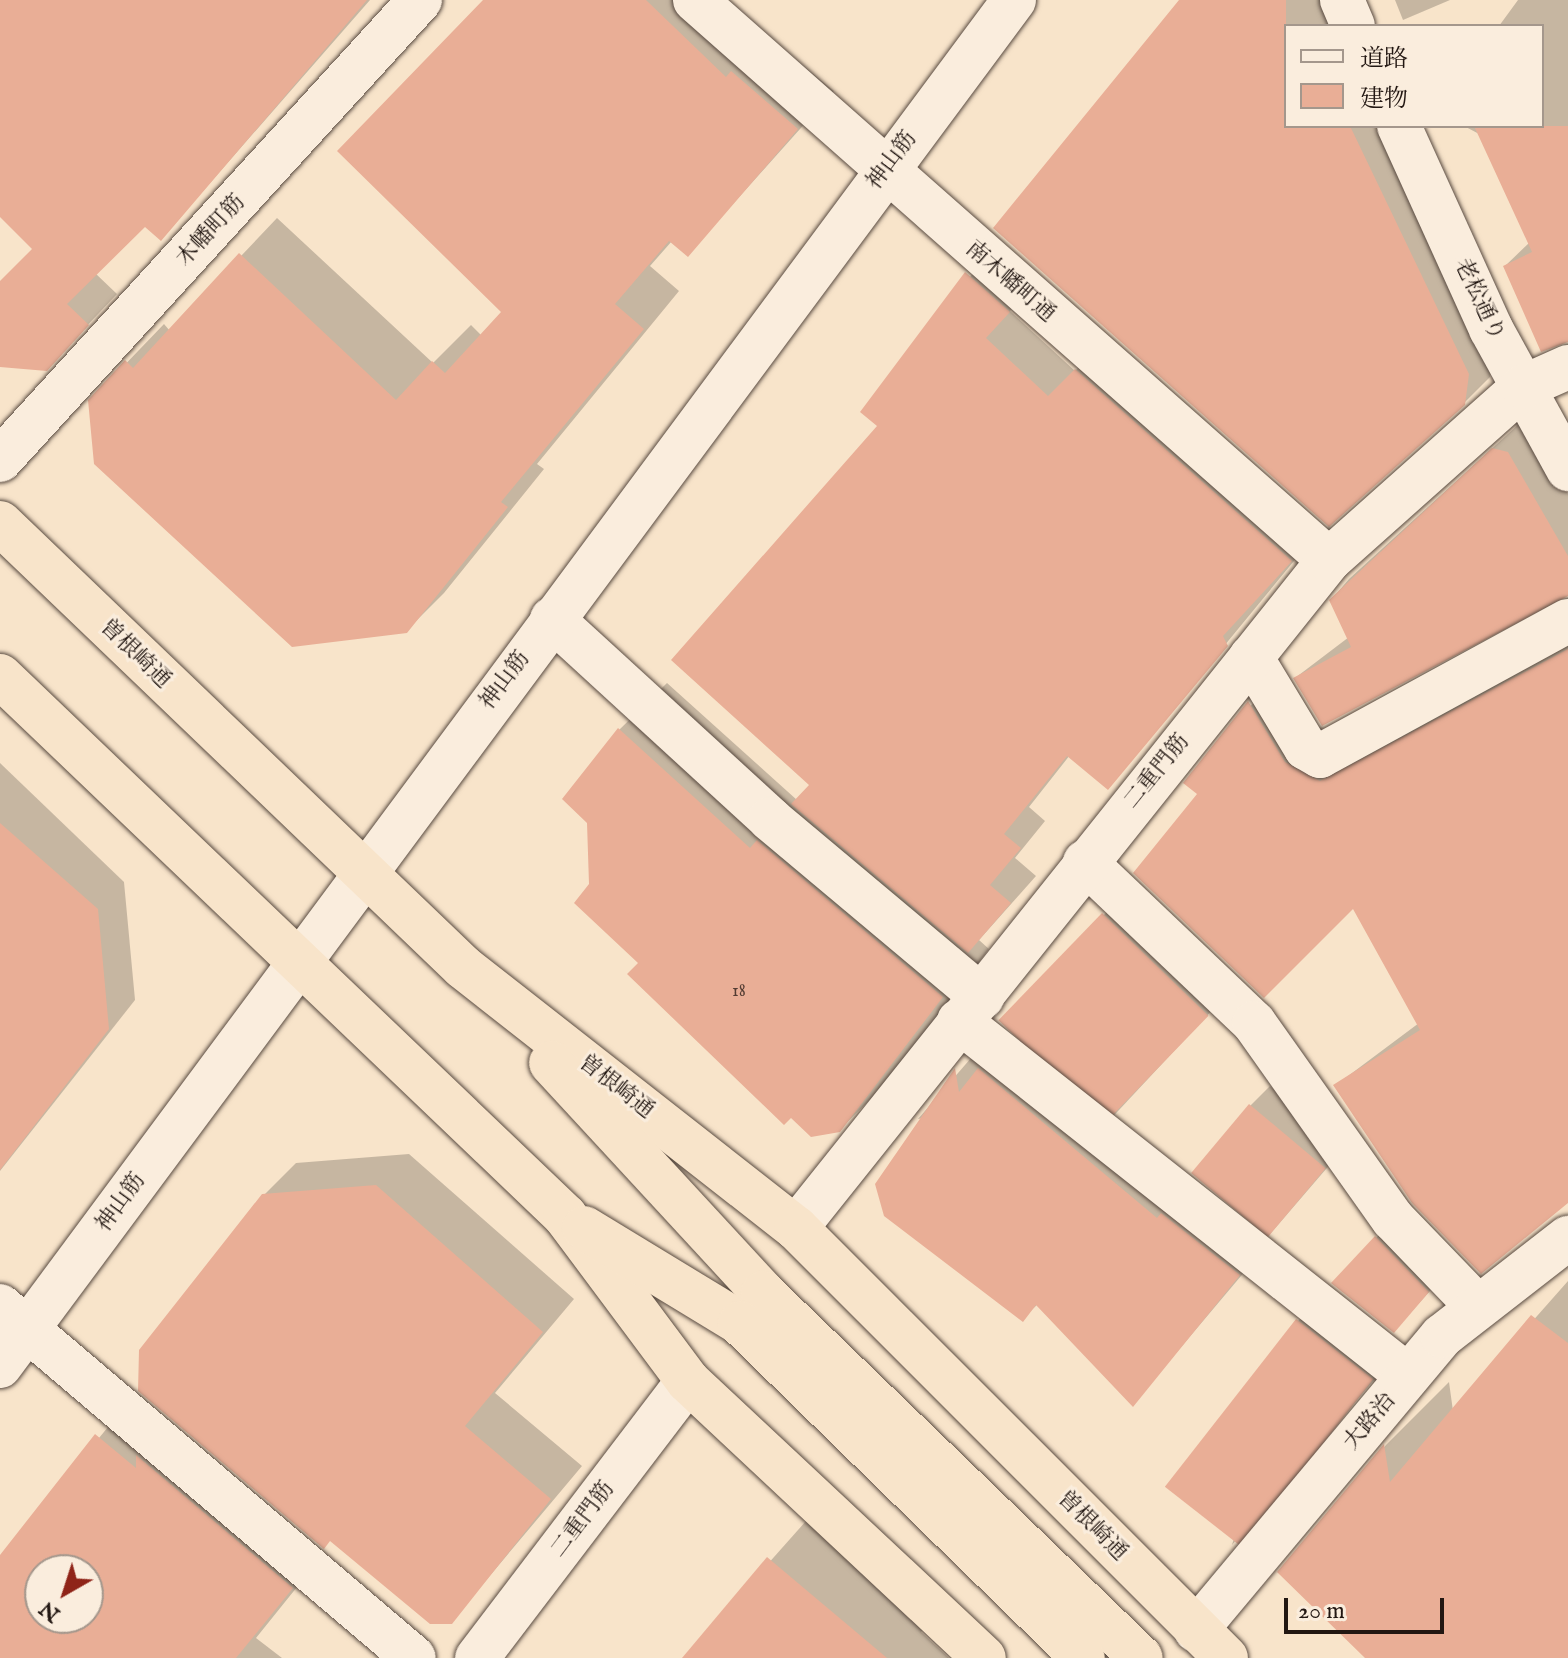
<!DOCTYPE html>
<meta charset="utf-8">
<style>
body{margin:0}
#map{position:relative;width:1568px;height:1658px;overflow:hidden;background:#f8e4ca;font-family:"IM FELL English","Noto Serif JP",serif}
div>[style]{position:absolute}
[style*='--x']{left:calc(var(--x)*1px);top:calc(var(--y)*1px);width:calc(var(--w)*1px);rotate:calc(var(--a)*1deg)}
.shadow>*{inset:0;background:#0003;transform-origin:0 0}
.building>*{inset:0;background:#e9ae96;transform-origin:0 0}
.roads{filter:drop-shadow(0 0 2px #584a40) drop-shadow(0 0 2px #584a40)}
.street>*{height:44px;margin:-22px;padding:0 22px;transform-origin:22px;border-radius:22px;background:#faeddd}
.secondary>*{height:44px;margin:-22px;padding:0 22px;transform-origin:22px;border-radius:22px;background:#faeddd}
.highway>*{height:44px;margin:-22px;padding:0 22px;transform-origin:22px;border-radius:22px;background:#f8e4ca}
span{translate:-50% -50%;white-space:nowrap;text-align:center;line-height:1.15;-webkit-text-stroke:6px #faeddd;paint-order:stroke}
.number-label{font-size:18px;color:#543d33}
.number-label span{-webkit-text-stroke-width:0}
.street-label{font-size:22px;color:#221712}
.legend{position:absolute;left:1284px;top:24px;width:260px;height:104px;box-sizing:border-box;background:#faeddd;border:2px solid #a4978c;margin:0;padding:10px 14px;list-style:none;font-size:24px;color:#221712}
.legend li{display:flex;align-items:center;gap:16px;height:40px}
.legend b{width:40px;border:2px solid #a4978c}
.north{position:absolute;left:24px;top:1554px;width:80px;height:80px;box-sizing:border-box;background:#faeddd;border:2px solid #a4978c;border-radius:50%;rotate:219deg;font-size:22px;font-weight:700;line-height:32px;text-align:center;color:#221712}
.north::after{content:'';display:block;margin:auto;width:28px;height:36px;background:#8f2418;clip-path:polygon(50% 0,100% 100%,50% 72%,0 100%)}
.scale{position:absolute;left:1284px;top:1598px;width:160px;height:36px;box-sizing:border-box;border:4px solid #221712;border-top:0;padding-left:10px;font-size:24px;line-height:28px;white-space:nowrap;color:#221712;-webkit-text-stroke:6px #faeddd;paint-order:stroke}
</style>
<div id="map">
<div class="shadow">
<i style="clip-path:polygon(0 0,370px 0,161px 239px,145px 224px,95px 273px,117px 294px,46px 369px,0 365px,0 284px,34px 249px,0 214px)"></i>
<i style="clip-path:polygon(485px 0,722px 0,834px 91px,688px 254px,672px 241px,650px 266px,679px 291px,537px 464px,544px 469px,444px 593px,406px 631px,90px 401px,164px 324px,170px 331px,277px 218px,433px 363px,471px 325px,482px 336px,504px 312px)"></i>
<i style="clip-path:polygon(1188px 0,1335px 0,1346px 26px,1286px 26px,1286px 126px,1388px 126px,1494px 348px,1490px 377px,1464px 403px)"></i>
<i style="clip-path:polygon(1395px 0,1450px 0,1403px 20px)"></i>
<i style="clip-path:polygon(1518px 0,1568px 0,1568px 341px,1505px 266px,1530px 242px,1481px 135px,1464px 126px,1542px 126px,1542px 26px,1499px 26px)"></i>
<i style="clip-path:polygon(993px 248px,1035px 284px,1010px 311px,1075px 371px,1102px 344px,1317px 533px,1108px 787px,1070px 755px,1029px 807px,1045px 821px,1015px 858px,1036px 876px,979px 940px,989px 949px,888px 1082px,839px 1130px,641px 963px,591px 885px,619px 730px,667px 683px,797px 800px,811px 785px,879px 426px,863px 412px)"></i>
<i style="clip-path:polygon(1520px 423px,1533px 427px,1568px 494px,1568px 594px,1295px 678px,1349px 637px,1331px 600px,1349px 579px)"></i>
<i style="clip-path:polygon(1568px 639px,1568px 1194px,1336px 1085px,1419px 1023px,1353px 905px,1186px 783px,1275px 677px,1311px 736px)"></i>
<i style="clip-path:polygon(0 763px,124px 882px,135px 1000px,0 1171px)"></i>
<i style="left:1131px;top:886px;width:144px;height:186px;rotate:43deg"></i>
<i style="clip-path:polygon(985px 1042px,1268px 1244px,1133px 1404px,1038px 1304px,1022px 1319px,929px 1117px,918px 1119px)"></i>
<i style="clip-path:polygon(1270px 1086px,1345px 1147px,1271px 1233px,1250px 1106px)"></i>
<i style="clip-path:polygon(409px 1154px,574px 1299px,495px 1393px,582px 1466px,451px 1622px,263px 1196px,296px 1163px)"></i>
<i style="clip-path:polygon(1396px 1218px,1448px 1271px,1394px 1331px,1376px 1238px)"></i>
<i style="clip-path:polygon(1568px 1281px,1568px 1658px,1368px 1658px,1280px 1572px,1386px 1445px,1449px 1382px,1453px 1411px)"></i>
<i style="clip-path:polygon(1325px 1293px,1399px 1351px,1232px 1545px,1298px 1321px)"></i>
<i style="clip-path:polygon(evenodd,127px 1404px,322px 1556px,256px 1638px,282px 1658px,0 1658px,0 1558px,127px 1404px,40px 1570px,88px 1570px,88px 1618px,40px 1618px,40px 1570px)"></i>
<i style="clip-path:polygon(806px 1521px,928px 1624px,921px 1632px,949px 1658px,684px 1658px)"></i>
</div>
<div class="building">
<i style="clip-path:polygon(0 0,367px 0,161px 241px,145px 227px,67px 304px,89px 325px,47px 371px,0 367px,0 281px,32px 249px,0 217px)"></i>
<i style="clip-path:polygon(483px 0,646px 0,726px 77px,731px 71px,798px 129px,688px 257px,669px 241px,615px 304px,644px 329px,501px 502px,508px 507px,407px 633px,292px 647px,94px 464px,88px 400px,125px 360px,133px 368px,239px 253px,396px 400px,432px 361px,445px 373px,501px 312px,337px 151px)"></i>
<i style="clip-path:polygon(1179px 0,1286px 0,1286px 126px,1350px 126px,1469px 374px,1465px 405px,1329px 527px,993px 228px)"></i>
<i style="clip-path:polygon(1474px 126px,1568px 126px,1568px 342px,1541px 352px,1503px 266px,1532px 252px)"></i>
<i style="clip-path:polygon(965px 272px,1010px 312px,986px 338px,1048px 396px,1075px 369px,1292px 561px,1223px 636px,1228px 646px,1108px 790px,1067px 756px,1004px 834px,1021px 848px,990px 885px,1011px 903px,968px 953px,791px 804px,809px 785px,671px 660px,877px 426px,860px 412px)"></i>
<i style="clip-path:polygon(1492px 448px,1508px 452px,1568px 556px,1568px 596px,1322px 726px,1293px 678px,1351px 647px,1329px 600px)"></i>
<i style="clip-path:polygon(1568px 649px,1568px 1203px,1481px 1274px,1412px 1203px,1333px 1085px,1420px 1030px,1353px 909px,1264px 998px,1133px 873px,1197px 794px,1183px 783px,1248px 701px,1285px 762px,1320px 781px)"></i>
<i style="clip-path:polygon(618px 728px,750px 848px,757px 840px,943px 997px,840px 1132px,811px 1137px,791px 1118px,784px 1125px,627px 974px,638px 963px,574px 903px,589px 884px,587px 823px,562px 799px)"></i>
<i style="clip-path:polygon(0 823px,98px 909px,109px 1029px,0 1170px)"></i>
<i style="left:1102px;top:913px;width:148px;height:149px;rotate:44deg"></i>
<i style="clip-path:polygon(955px 1068px,959px 1092px,978px 1068px,1157px 1218px,1161px 1213px,1240px 1275px,1133px 1407px,1036px 1305px,1023px 1322px,884px 1216px,875px 1184px)"></i>
<i style="left:1249px;top:1104px;width:100px;height:90px;rotate:40deg"></i>
<i style="clip-path:polygon(376px 1185px,543px 1332px,465px 1426px,551px 1499px,452px 1624px,430px 1624px,330px 1541px,324px 1549px,138px 1391px,139px 1350px,262px 1194px)"></i>
<i style="clip-path:polygon(1375px 1236px,1429px 1292px,1394px 1333px,1331px 1283px)"></i>
<i style="clip-path:polygon(1531px 1315px,1568px 1343px,1568px 1658px,1365px 1658px,1277px 1572px,1384px 1444px,1390px 1482px)"></i>
<i style="left:1296px;top:1319px;width:98px;height:213px;rotate:38deg"></i>
<i style="clip-path:polygon(evenodd,95px 1434px,136px 1468px,136px 1455px,293px 1588px,236px 1658px,0 1658px,0 1555px,95px 1434px,40px 1570px,88px 1570px,88px 1618px,40px 1618px,40px 1570px)"></i>
<i style="clip-path:polygon(767px 1557px,887px 1658px,682px 1658px)"></i>
</div>
<div class="roads">
<div class="street">
<i style="--x:695;--y:0;--w:846;--a:41.45"></i>
<i style="--x:1342;--y:0;--w:28;--a:67"></i>
<i style="--x:1399;--y:126;--w:223;--a:65.6"></i>
<i style="--x:1491;--y:329;--w:160;--a:61.2"></i>
<i style="--x:0;--y:460;--w:623;--a:-47.6"></i>
<i style="--x:552;--y:619;--w:296;--a:42.5"></i>
<i style="--x:770;--y:819;--w:277;--a:40"></i>
<i style="--x:1251;--y:657;--w:106;--a:58.9"></i>
<i style="--x:1306;--y:748;--w:16;--a:30"></i>
<i style="--x:1320;--y:756;--w:282;--a:-28.6"></i>
<i style="--x:1085;--y:862;--w:233;--a:43.6"></i>
<i style="--x:1254;--y:1023;--w:240;--a:54.7"></i>
<i style="--x:1393;--y:1219;--w:122;--a:46"></i>
<i style="--x:959;--y:1021;--w:572;--a:38.33"></i>
<i style="--x:796;--y:1228;--w:855;--a:-51.41"></i>
<i style="--x:1329;--y:560;--w:260;--a:-41.7"></i>
<i style="--x:1523;--y:387;--w:49;--a:-24"></i>
<i style="--x:0;--y:1306;--w:543;--a:40.37"></i>
<i style="--x:1196;--y:1630;--w:383;--a:-50.1"></i>
<i style="--x:1442;--y:1336;--w:160;--a:-37.9"></i>
<i style="--x:477;--y:1658;--w:348;--a:-52.7"></i>
</div>
<div class="secondary">
<i style="--x:0;--y:1366;--w:1701;--a:-53.41"></i>
</div>
<div class="highway">
<i style="--x:0;--y:523;--w:641;--a:43.8"></i>
<i style="--x:463;--y:967;--w:423;--a:38.1"></i>
<i style="--x:796;--y:1228;--w:608;--a:45"></i>
<i style="--x:0;--y:676;--w:782;--a:43.7"></i>
<i style="--x:565;--y:1216;--w:206;--a:53.3"></i>
<i style="--x:688;--y:1381;--w:405;--a:43.1"></i>
<i style="--x:551;--y:1063;--w:313;--a:47.3"></i>
<i style="--x:763;--y:1293;--w:525;--a:44"></i>
<i style="--x:584;--y:1228;--w:183;--a:31.3"></i>
<i style="--x:740;--y:1323;--w:479;--a:44.3"></i>
</div>
</div>
<div class="number-label">
<span style="left:739px;top:992px">18</span>
</div>
<div class="street-label">
<span style="left:892px;top:161px;rotate:-53deg">神山筋</span>
<span style="left:211px;top:231px;rotate:-47deg">木幡町筋</span>
<span style="left:1010px;top:282px;rotate:41deg">南木幡町通</span>
<span style="left:1479px;top:300px;rotate:65deg">老松通り</span>
<span style="left:135px;top:654px;rotate:44deg">曽根崎通</span>
<span style="left:505px;top:681px;rotate:-53deg">神山筋</span>
<span style="left:1157px;top:772px;rotate:-51deg">二重門筋</span>
<span style="left:616px;top:1087px;rotate:38deg">曽根崎通</span>
<span style="left:121px;top:1203px;rotate:-54deg">神山筋</span>
<span style="left:1370px;top:1422px;rotate:-50deg">大路治</span>
<span style="left:583px;top:1520px;rotate:-53deg">二重門筋</span>
<span style="left:1092px;top:1526px;rotate:45deg">曽根崎通</span>
</div>
<ul class="legend">
<li><b style="height:10px;background:#faeddd"></b>道路</li>
<li><b style="height:22px;background:#e9ae96"></b>建物</li>
</ul>
<div class="north">N</div>
<div class="scale">20 m</div>
</div>
